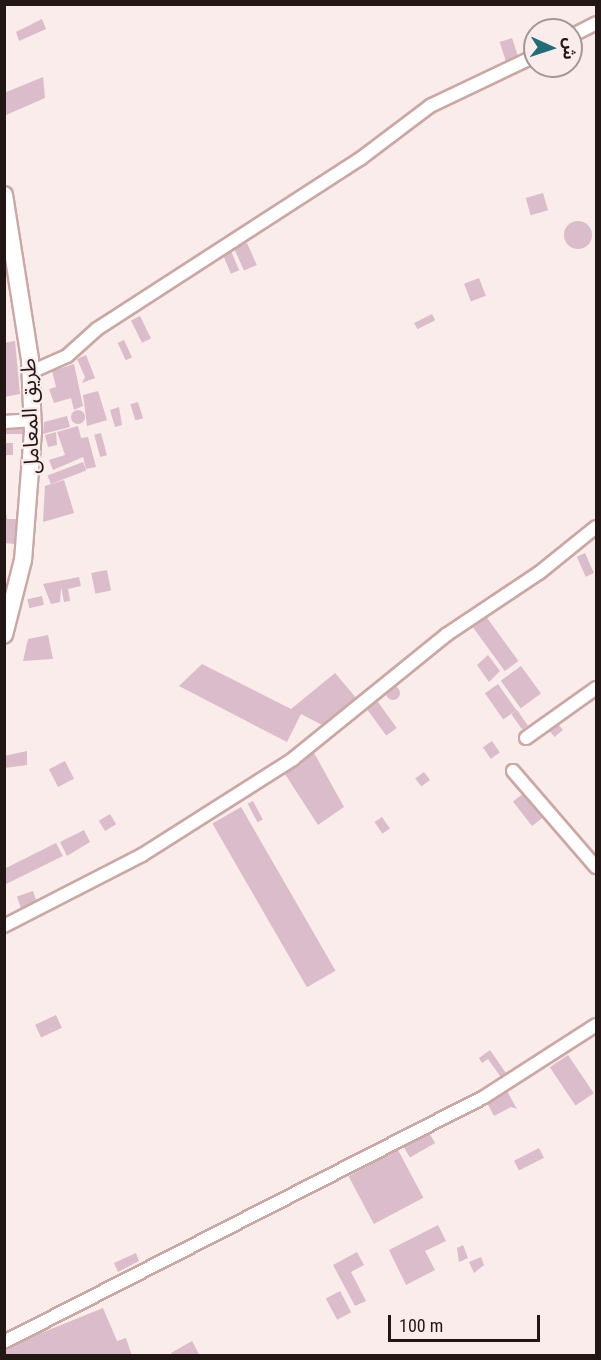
<!DOCTYPE html>
<html>
<head>
<meta charset="utf-8">
<style>
  body { margin:0 }
  #map { position:relative; width:601px; height:1360px; overflow:hidden; background:#faecea; font-family:"Roboto Condensed","Noto Sans Arabic",sans-serif }
  div>[style] { position:absolute }
  .building>* { inset:0; background:#dbbcca; transform-origin:0 0 }
  .round { border-radius:50% }
  .roads { filter:drop-shadow(2px 0 #caa8a6) drop-shadow(-2px 0 #caa8a6) drop-shadow(0 2px #caa8a6) drop-shadow(0 -2px #caa8a6) }
  .minor>* { height:12px; margin:-6px; padding:0 6px; transform-origin:6px; border-radius:6px; background:#fff }
  .secondary>* { height:16px; margin:-8px; padding:0 8px; transform-origin:8px; border-radius:8px; background:#fff }
  span { translate:-50% -50%; white-space:nowrap; text-align:center; line-height:1.15; -webkit-text-stroke:4.5px #faecea; paint-order:stroke }
  .street-label { font-size:21px; color:#231716 }
  .frame { position:absolute; inset:0; border:6px solid #231716; pointer-events:none }
  .north { position:absolute; left:523px; top:18px; width:60px; height:60px; box-sizing:border-box; background:#faecea; border:2px solid #a49795; border-radius:50%; rotate:93deg; font-size:16px; font-weight:700; line-height:24px; text-align:center; color:#231716 }
  .north::after { content:''; display:block; margin:auto; width:21px; height:27px; background:#236b77; clip-path:polygon(50% 0,100% 100%,50% 72%,0 100%) }
  .scale { position:absolute; left:388px; top:1315px; width:152px; height:27px; box-sizing:border-box; border:3px solid #231716; border-top:0; padding-left:8px; font-size:18px; line-height:21px; white-space:nowrap; color:#231716; -webkit-text-stroke:4px #faecea; paint-order:stroke }
</style>
</head>
<body>
<div id="map">
  <div class="building">
    <div style="clip-path:polygon(42px 19px,46px 29px,19px 41px,16px 32px)"></div>
    <div style="left:512px;top:38px;width:23px;height:13px;rotate:72deg"></div>
    <div style="clip-path:polygon(43px 77px,45px 98px,6px 115px,4px 93px)"></div>
    <div style="left:543px;top:193px;width:18px;height:18px;rotate:74deg"></div>
    <div class="round" style="left:564px;top:221px;width:28px;height:28px"></div>
    <div style="left:247px;top:243px;width:24px;height:14px;rotate:66deg"></div>
    <div style="left:231px;top:251px;width:21px;height:9px;rotate:67deg"></div>
    <div style="left:479px;top:278px;width:19px;height:16px;rotate:69deg"></div>
    <div style="left:432px;top:314px;width:7px;height:20px;rotate:63deg"></div>
    <div style="left:140px;top:316px;width:25px;height:10px;rotate:64deg"></div>
    <div style="left:124px;top:340px;width:19px;height:7px;rotate:65deg"></div>
    <div style="clip-path:polygon(15px 341px,20px 394px,4px 397px,4px 343px)"></div>
    <div style="clip-path:polygon(86px 355px,95px 378px,82px 383px,85px 377px,77px 359px)"></div>
    <div style="clip-path:polygon(74px 364px,83px 406px,74px 410px,71px 398px,54px 403px,49px 389px,56px 387px,52px 371px)"></div>
    <div style="clip-path:polygon(98px 391px,107px 420px,87px 426px,83px 395px)"></div>
    <div style="left:138px;top:402px;width:17px;height:8px;rotate:73deg"></div>
    <div style="clip-path:polygon(119px 407px,122px 425px,115px 427px,110px 410px)"></div>
    <div class="round" style="left:71px;top:410px;width:14px;height:14px"></div>
    <div style="clip-path:polygon(67px 416px,70px 427px,43px 434px,44px 422px)"></div>
    <div style="clip-path:polygon(78px 426px,81px 438px,88px 437px,96px 467px,86px 469px,83px 457px,53px 470px,49px 460px,65px 455px,57px 432px)"></div>
    <div style="left:23px;top:427px;width:7px;height:19px;rotate:90deg"></div>
    <div style="clip-path:polygon(56px 432px,57px 445px,48px 447px,45px 435px)"></div>
    <div style="left:101px;top:433px;width:23px;height:7px;rotate:75deg"></div>
    <div style="left:4px;top:443px;width:9px;height:12px"></div>
    <div style="left:83px;top:462px;width:9px;height:38px;rotate:69deg"></div>
    <div style="clip-path:polygon(64px 480px,74px 513px,43px 522px,45px 486px)"></div>
    <div style="clip-path:polygon(4px 500px,7px 519px,17px 519px,15px 544px,4px 543px)"></div>
    <div style="left:585px;top:553px;width:22px;height:9px;rotate:66deg"></div>
    <div style="left:107px;top:570px;width:21px;height:16px;rotate:79deg"></div>
    <div style="clip-path:polygon(79px 577px,81px 586px,68px 589px,70px 601px,64px 602px,61px 587px,60px 602px,51px 604px,43px 584px)"></div>
    <div style="left:42px;top:596px;width:9px;height:15px;rotate:77deg"></div>
    <div style="left:485px;top:615px;width:57px;height:17px;rotate:54deg"></div>
    <div style="clip-path:polygon(48px 635px,53px 659px,23px 661px,28px 639px)"></div>
    <div style="clip-path:polygon(488px 655px,500px 671px,489px 682px,477px 665px)"></div>
    <div style="clip-path:polygon(202px 664px,291px 709px,335px 673px,357px 699px,324px 726px,301px 714px,287px 742px,179px 686px)"></div>
    <div style="left:521px;top:666px;width:34px;height:25px;rotate:54deg"></div>
    <div style="left:498px;top:684px;width:32px;height:16px;rotate:55deg"></div>
    <div class="round" style="left:386px;top:686px;width:14px;height:14px"></div>
    <div style="left:375px;top:698px;width:37px;height:13px;rotate:54deg"></div>
    <div style="left:517px;top:710px;width:19px;height:7px;rotate:55deg"></div>
    <div style="left:557px;top:723px;width:9px;height:11px;rotate:49deg"></div>
    <div style="left:492px;top:741px;width:14px;height:11px;rotate:56deg"></div>
    <div style="clip-path:polygon(27px 751px,27px 765px,4px 768px,4px 756px)"></div>
    <div style="clip-path:polygon(313px 751px,344px 807px,318px 825px,283px 771px)"></div>
    <div style="left:65px;top:761px;width:20px;height:18px;rotate:63deg"></div>
    <div style="left:424px;top:772px;width:10px;height:11px;rotate:53deg"></div>
    <div style="left:524px;top:793px;width:31px;height:14px;rotate:52deg"></div>
    <div style="left:253px;top:801px;width:21px;height:6px;rotate:62deg"></div>
    <div style="left:241px;top:807px;width:189px;height:33px;rotate:60deg"></div>
    <div style="left:110px;top:814px;width:12px;height:13px;rotate:59deg"></div>
    <div style="left:382px;top:817px;width:14px;height:9px;rotate:56deg"></div>
    <div style="clip-path:polygon(84px 830px,90px 842px,67px 856px,60px 842px)"></div>
    <div style="clip-path:polygon(56px 843px,63px 856px,4px 885px,4px 869px)"></div>
    <div style="left:33px;top:891px;width:18px;height:17px;rotate:71deg"></div>
    <div style="left:56px;top:1015px;width:14px;height:23px;rotate:65deg"></div>
    <div style="clip-path:polygon(490px 1050px,508px 1076px,503px 1080px,488px 1059px,482px 1063px,479px 1058px)"></div>
    <div style="left:568px;top:1055px;width:46px;height:22px;rotate:56deg"></div>
    <div style="clip-path:polygon(506px 1089px,517px 1109px,511px 1107px,494px 1116px,486px 1101px)"></div>
    <div style="left:428px;top:1131px;width:14px;height:29px;rotate:60deg"></div>
    <div style="left:539px;top:1148px;width:11px;height:28px;rotate:63deg"></div>
    <div style="left:398px;top:1150px;width:54px;height:56px;rotate:62deg"></div>
    <div style="clip-path:polygon(438px 1225px,446px 1241px,425px 1251px,435px 1270px,406px 1285px,389px 1250px)"></div>
    <div style="clip-path:polygon(463px 1245px,468px 1258px,459px 1262px,457px 1248px)"></div>
    <div style="clip-path:polygon(357px 1252px,364px 1265px,351px 1272px,366px 1301px,355px 1306px,333px 1265px)"></div>
    <div style="clip-path:polygon(136px 1253px,139px 1261px,118px 1272px,114px 1263px)"></div>
    <div style="clip-path:polygon(481px 1257px,484px 1265px,474px 1273px,469px 1262px)"></div>
    <div style="left:340px;top:1291px;width:24px;height:16px;rotate:62deg"></div>
    <div style="clip-path:polygon(103px 1308px,117px 1341px,126px 1338px,132px 1356px,4px 1356px,4px 1348px)"></div>
    <div style="clip-path:polygon(192px 1341px,200px 1356px,172px 1356px,171px 1353px)"></div>
  </div>
  <div class="roads">
    <div class="minor">
      <div style="left:571px;top:36px;width:28px;rotate:-27deg"></div>
      <div style="left:31px;top:372px;width:39px;rotate:-24deg"></div>
      <div style="left:67px;top:356px;width:40px;rotate:-42deg"></div>
      <div style="left:97px;top:329px;width:313px;rotate:-32.9deg"></div>
      <div style="left:360px;top:159px;width:88px;rotate:-37.1deg"></div>
      <div style="left:430px;top:106px;width:116px;rotate:-25.5deg"></div>
      <div style="left:4px;top:422px;width:29px;rotate:-4deg"></div>
      <div style="left:526px;top:738px;width:86px;rotate:-35.5deg"></div>
      <div style="left:513px;top:771px;width:127px;rotate:49.2deg"></div>
      <div style="left:4px;top:926px;width:155px;rotate:-27.2deg"></div>
      <div style="left:142px;top:855px;width:179px;rotate:-32.4deg"></div>
      <div style="left:293px;top:759px;width:197px;rotate:-39deg"></div>
      <div style="left:446px;top:635px;width:112px;rotate:-33.7deg"></div>
      <div style="left:539px;top:573px;width:73px;rotate:-38.9deg"></div>
      <div style="left:4px;top:1342px;width:539px;rotate:-27.04deg"></div>
      <div style="left:484px;top:1097px;width:133px;rotate:-32.7deg"></div>
    </div>
    <div class="secondary">
      <div style="left:4px;top:195px;width:167px;rotate:81deg"></div>
      <div style="left:30px;top:360px;width:71px;rotate:87.6deg"></div>
      <div style="left:33px;top:431px;width:129px;rotate:94.4deg"></div>
      <div style="left:23px;top:560px;width:77px;rotate:104.2deg"></div>
    </div>
  </div>
  <div class="street-label">
    <span style="left:30px;top:416px;rotate:-92deg">طريق المعامل</span>
  </div>
  <div class="frame"></div>
  <div class="north">ش</div>
  <div class="scale">100 m</div>
</div>
</body>
</html>
